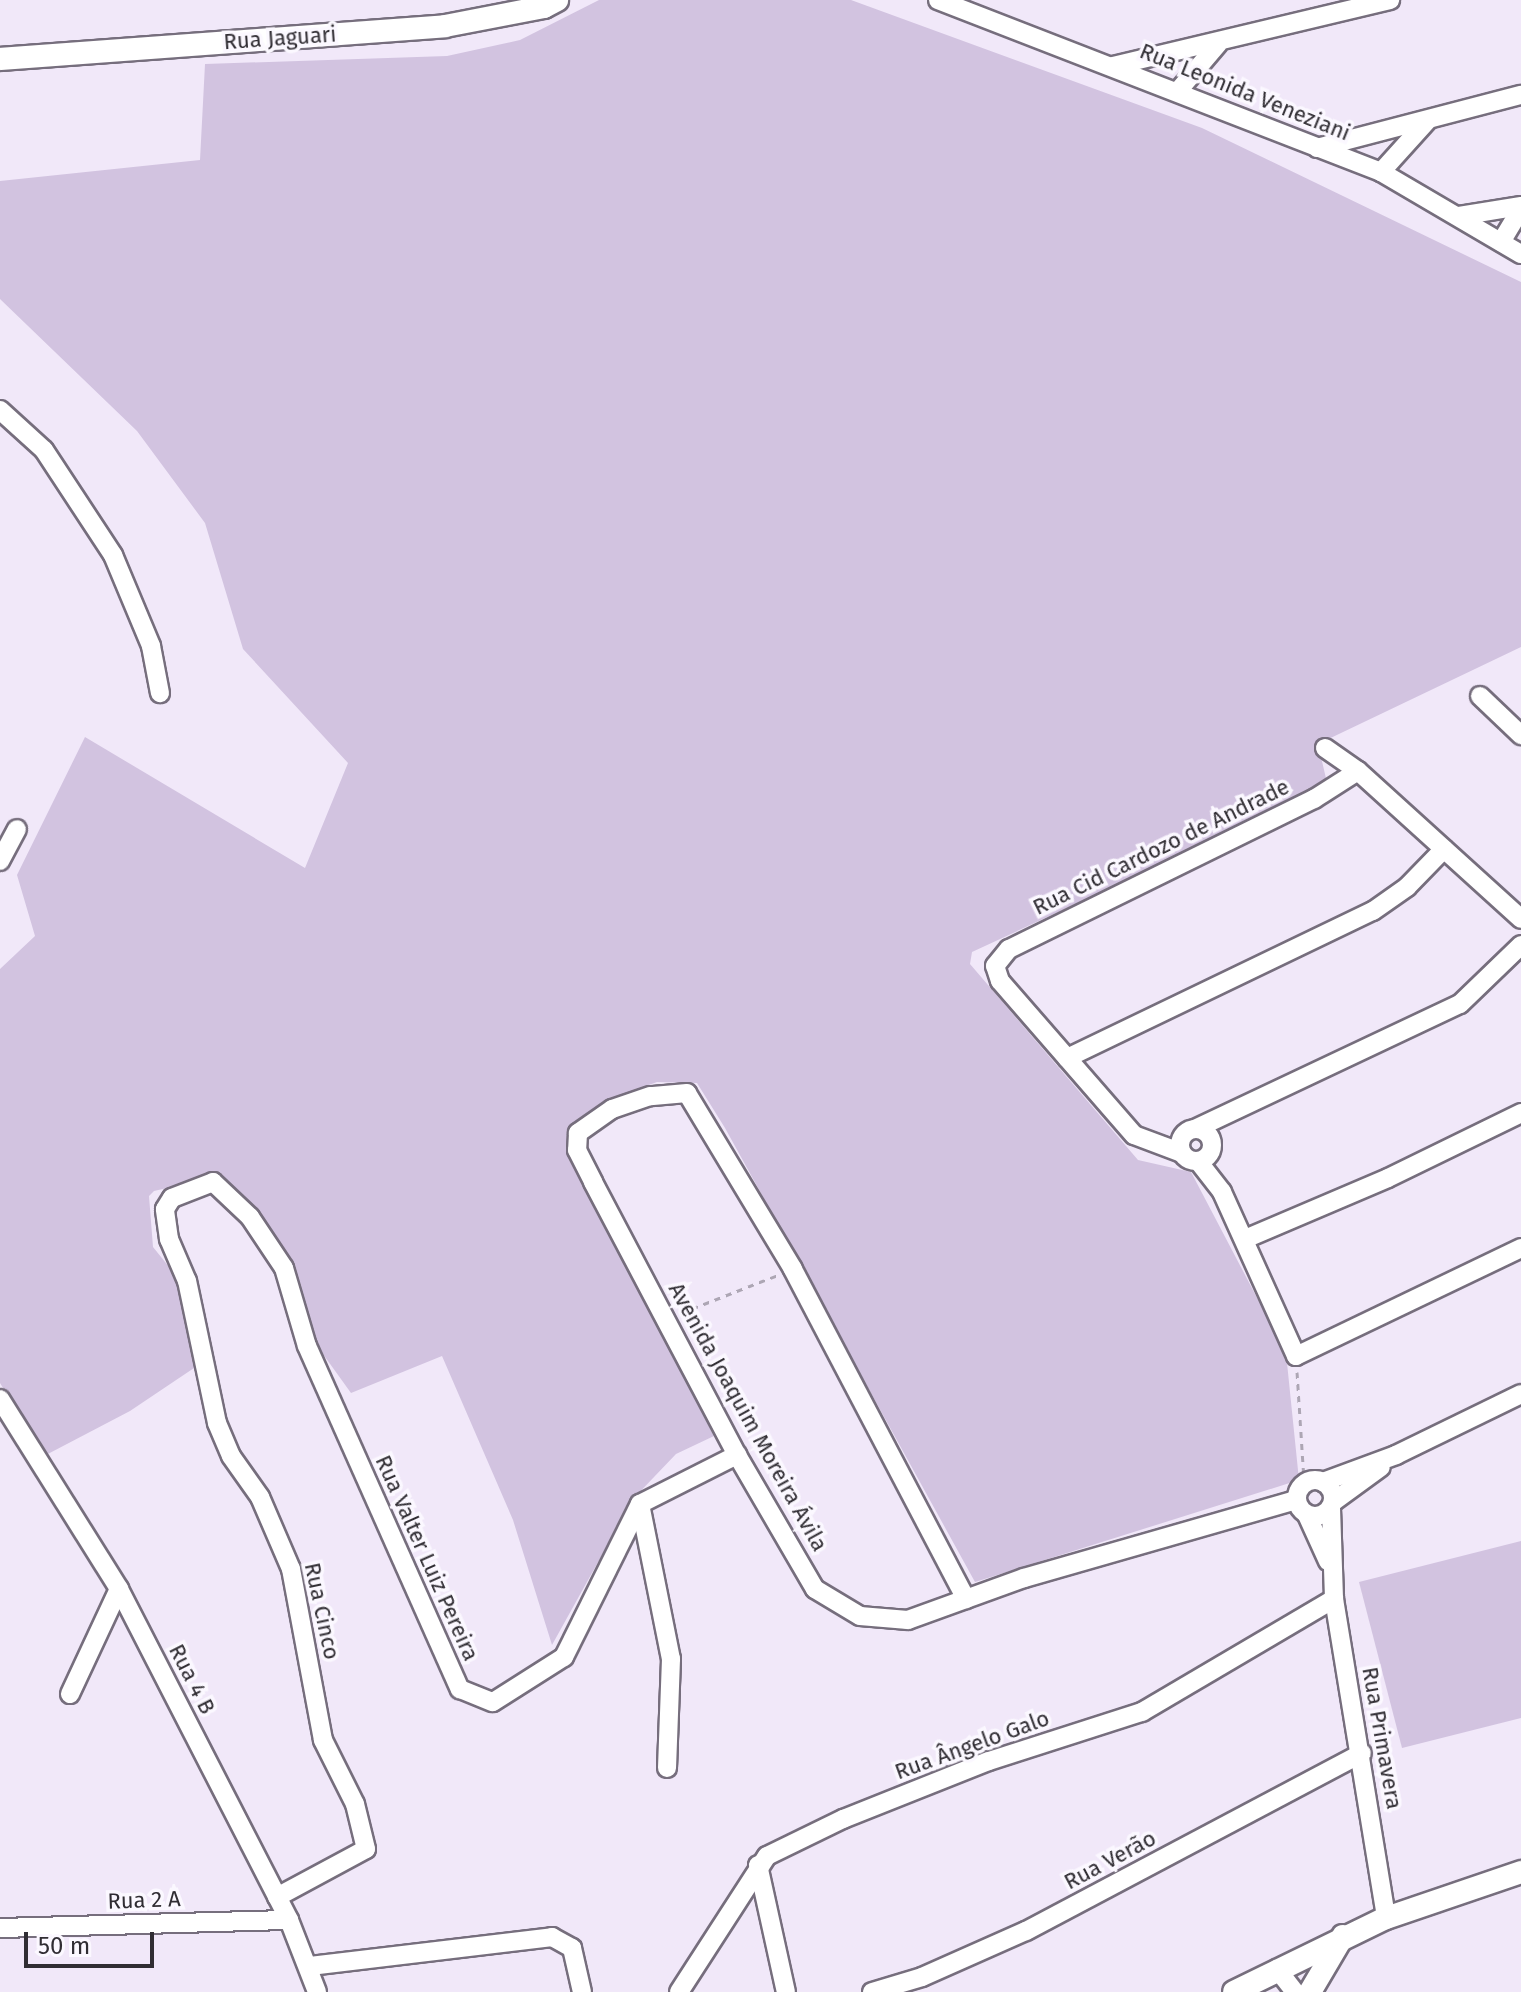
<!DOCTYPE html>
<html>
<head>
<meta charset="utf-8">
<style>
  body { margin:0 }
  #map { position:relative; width:1521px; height:1992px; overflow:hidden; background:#f1e8f9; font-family:"Fira Sans",sans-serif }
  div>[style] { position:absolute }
  .green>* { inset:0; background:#d2c3e0 }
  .path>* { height:3px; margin-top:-1.5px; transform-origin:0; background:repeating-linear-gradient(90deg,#ada6b4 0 6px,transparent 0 12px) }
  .roads { filter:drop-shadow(2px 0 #766e7d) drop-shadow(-2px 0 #766e7d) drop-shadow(0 2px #766e7d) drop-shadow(0 -2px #766e7d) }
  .minor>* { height:18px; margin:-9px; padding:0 9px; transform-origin:9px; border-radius:9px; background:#fff }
  .minor>.ring { margin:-9px; padding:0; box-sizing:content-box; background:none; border:18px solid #fff; border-radius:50% }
  .tertiary>* { height:22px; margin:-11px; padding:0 11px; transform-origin:11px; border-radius:11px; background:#fff }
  span { translate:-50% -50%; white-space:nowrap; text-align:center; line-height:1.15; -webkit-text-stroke:7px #fbf8ff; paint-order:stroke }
  .street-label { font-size:22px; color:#302d33 }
  .scale { position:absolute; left:24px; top:1932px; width:130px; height:36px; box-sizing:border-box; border:4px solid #302d33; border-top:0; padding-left:10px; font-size:24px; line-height:28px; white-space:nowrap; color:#302d33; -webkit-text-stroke:6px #fbf8ff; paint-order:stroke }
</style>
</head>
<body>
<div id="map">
  <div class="green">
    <div style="clip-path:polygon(599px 0,851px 0,1202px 128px,1521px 282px,1521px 647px,1318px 744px,1328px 787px,972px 952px,970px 964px,1138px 1160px,1191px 1172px,1286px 1353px,1299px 1480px,975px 1582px,725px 1128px,697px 1083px,657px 1082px,611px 1099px,570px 1129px,569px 1154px,714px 1436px,676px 1454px,633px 1499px,552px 1645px,513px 1520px,442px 1356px,351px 1393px,315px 1343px,291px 1262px,255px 1211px,219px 1176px,154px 1191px,149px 1196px,153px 1247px,182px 1283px,197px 1366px,130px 1411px,44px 1456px,0 1383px,0 969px,35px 936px,17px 875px,85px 737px,305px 868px,348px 763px,243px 649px,205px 523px,137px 431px,0 299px,0 181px,200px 160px,205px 64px,447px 56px,520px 40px)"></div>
    <div style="clip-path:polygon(1521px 1541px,1521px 1718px,1402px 1748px,1359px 1582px)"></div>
  </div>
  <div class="path">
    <div style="left:681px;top:1313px;width:104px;rotate:-21.4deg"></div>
    <div style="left:1297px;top:1372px;width:108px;rotate:86.3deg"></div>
  </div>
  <div class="roads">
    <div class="minor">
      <div style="left:938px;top:0;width:475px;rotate:21.2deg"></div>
      <div style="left:1381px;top:172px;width:162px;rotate:30.4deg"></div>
      <div style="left:1113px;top:66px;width:285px;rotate:-13.4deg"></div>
      <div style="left:1178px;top:91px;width:62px;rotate:-49.6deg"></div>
      <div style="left:1317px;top:148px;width:211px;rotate:-14.6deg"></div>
      <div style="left:1381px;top:172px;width:70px;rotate:-47.9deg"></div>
      <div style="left:1459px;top:216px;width:63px;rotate:-9.2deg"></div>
      <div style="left:1501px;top:242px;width:39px;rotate:-59deg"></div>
      <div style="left:0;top:410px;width:59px;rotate:42.3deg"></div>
      <div style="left:44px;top:450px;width:126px;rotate:56.7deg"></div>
      <div style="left:113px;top:555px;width:99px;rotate:67.3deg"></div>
      <div style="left:151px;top:646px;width:48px;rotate:79.2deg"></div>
      <div style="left:1480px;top:696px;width:57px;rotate:43.6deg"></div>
      <div style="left:1325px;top:748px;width:40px;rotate:34.9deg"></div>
      <div style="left:1358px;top:771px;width:220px;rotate:42.2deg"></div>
      <div style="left:0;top:861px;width:36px;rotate:-62deg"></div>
      <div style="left:1067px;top:1058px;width:339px;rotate:-25.7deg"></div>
      <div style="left:1373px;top:911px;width:42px;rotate:-35.2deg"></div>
      <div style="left:1407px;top:887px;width:53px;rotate:-45.8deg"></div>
      <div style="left:1195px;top:1129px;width:293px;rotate:-25.3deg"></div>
      <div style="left:1460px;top:1004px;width:85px;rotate:-44deg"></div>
      <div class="ring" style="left:1180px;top:1129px;width:14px;height:14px"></div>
      <div style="left:1182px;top:1153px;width:51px;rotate:-159.4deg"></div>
      <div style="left:1134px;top:1135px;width:204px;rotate:-131deg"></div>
      <div style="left:1000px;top:981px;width:16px;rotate:-108deg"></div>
      <div style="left:995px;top:966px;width:22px;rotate:-51deg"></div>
      <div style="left:1009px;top:949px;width:340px;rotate:-26.2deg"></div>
      <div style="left:1314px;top:799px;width:52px;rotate:-32.5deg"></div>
      <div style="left:1198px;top:1161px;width:39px;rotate:52deg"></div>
      <div style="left:1222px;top:1192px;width:180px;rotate:65.7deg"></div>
      <div style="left:1296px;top:1356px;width:250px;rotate:-25.6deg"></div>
      <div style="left:1245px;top:1239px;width:155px;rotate:-23.1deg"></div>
      <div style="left:1388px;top:1178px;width:148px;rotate:-26deg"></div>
      <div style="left:0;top:1399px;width:224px;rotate:57.9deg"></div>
      <div style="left:119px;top:1589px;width:372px;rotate:62.8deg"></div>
      <div style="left:289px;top:1920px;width:77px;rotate:68.7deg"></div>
      <div class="ring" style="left:1297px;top:1480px;width:18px;height:18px"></div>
      <div style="left:1323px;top:1482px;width:78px;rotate:-20.3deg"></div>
      <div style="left:1396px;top:1455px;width:139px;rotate:-26deg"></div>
      <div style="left:1333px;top:1502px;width:59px;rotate:-36.1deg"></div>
      <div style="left:640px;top:1504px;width:158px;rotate:78.7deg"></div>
      <div style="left:671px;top:1659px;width:109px;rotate:92.1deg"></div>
      <div style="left:1331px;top:1508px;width:91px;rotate:88.1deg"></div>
      <div style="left:1334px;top:1599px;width:323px;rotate:80.7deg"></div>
      <div style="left:1307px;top:1515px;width:51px;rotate:65.5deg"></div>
      <div style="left:966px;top:1599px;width:373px;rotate:-117.7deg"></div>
      <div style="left:793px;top:1269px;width:205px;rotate:-121.1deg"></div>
      <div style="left:687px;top:1093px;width:37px;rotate:175deg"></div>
      <div style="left:650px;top:1096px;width:40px;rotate:161.1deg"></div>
      <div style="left:612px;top:1109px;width:42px;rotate:144.8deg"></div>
      <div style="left:578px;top:1133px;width:17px;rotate:93deg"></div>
      <div style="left:577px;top:1150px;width:36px;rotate:63deg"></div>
      <div style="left:593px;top:1182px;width:309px;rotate:62.2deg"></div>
      <div style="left:737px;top:1455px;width:155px;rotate:59.8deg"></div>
      <div style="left:815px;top:1589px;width:52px;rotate:31deg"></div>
      <div style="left:860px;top:1616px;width:48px;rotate:4.8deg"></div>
      <div style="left:908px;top:1620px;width:123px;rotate:-19.9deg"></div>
      <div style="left:1024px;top:1578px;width:283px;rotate:-16deg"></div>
      <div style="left:70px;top:1694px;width:116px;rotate:-65deg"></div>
      <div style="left:758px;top:1865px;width:130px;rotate:77.6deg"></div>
      <div style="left:277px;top:1897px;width:101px;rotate:-28.3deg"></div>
      <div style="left:366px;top:1849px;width:46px;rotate:-103.7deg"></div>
      <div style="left:355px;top:1804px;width:72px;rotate:-116.6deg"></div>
      <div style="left:323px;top:1740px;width:174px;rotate:-100.6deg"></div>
      <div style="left:291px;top:1569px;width:78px;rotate:-113.3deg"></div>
      <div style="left:260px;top:1497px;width:50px;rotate:-125.3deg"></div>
      <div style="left:231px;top:1456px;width:36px;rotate:-113deg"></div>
      <div style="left:217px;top:1423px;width:145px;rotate:-101.9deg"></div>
      <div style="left:187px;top:1281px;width:46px;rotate:-113.2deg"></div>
      <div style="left:169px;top:1239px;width:30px;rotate:-98deg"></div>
      <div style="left:165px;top:1209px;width:13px;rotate:-58deg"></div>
      <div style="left:172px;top:1198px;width:44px;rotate:-21.3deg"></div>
      <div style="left:213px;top:1182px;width:51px;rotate:43.4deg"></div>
      <div style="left:250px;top:1217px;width:61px;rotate:56.3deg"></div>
      <div style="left:284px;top:1268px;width:81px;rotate:73.6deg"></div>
      <div style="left:307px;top:1346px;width:376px;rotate:66deg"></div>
      <div style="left:460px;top:1689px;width:35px;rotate:22deg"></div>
      <div style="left:493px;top:1702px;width:84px;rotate:-32.4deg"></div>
      <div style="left:564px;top:1657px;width:171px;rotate:-63.6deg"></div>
      <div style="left:640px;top:1504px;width:109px;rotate:-26.8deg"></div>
      <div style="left:0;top:1928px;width:289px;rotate:-1.6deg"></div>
      <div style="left:310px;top:1966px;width:244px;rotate:-6.8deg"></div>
      <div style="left:552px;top:1937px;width:23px;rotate:29deg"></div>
      <div style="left:572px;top:1948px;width:45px;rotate:77.2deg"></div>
      <div style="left:1277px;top:1969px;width:29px;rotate:52deg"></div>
      <div style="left:679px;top:1992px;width:162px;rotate:-57.1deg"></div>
      <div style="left:767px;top:1856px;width:85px;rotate:-26deg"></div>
      <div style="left:843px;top:1819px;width:157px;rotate:-21.7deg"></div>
      <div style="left:989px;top:1761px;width:161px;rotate:-17.8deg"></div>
      <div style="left:1142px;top:1712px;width:223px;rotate:-30.5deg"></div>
      <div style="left:872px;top:1992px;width:52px;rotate:-16.7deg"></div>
      <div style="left:922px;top:1977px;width:114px;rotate:-23.9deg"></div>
      <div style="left:1026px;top:1931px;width:380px;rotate:-27.9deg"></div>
    </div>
    <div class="tertiary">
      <div style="left:0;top:59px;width:446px;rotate:-4.2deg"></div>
      <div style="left:445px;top:26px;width:101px;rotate:-10.9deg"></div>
      <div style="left:544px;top:7px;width:15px;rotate:-28deg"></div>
      <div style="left:1234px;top:1992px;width:169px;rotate:-26deg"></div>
      <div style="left:1386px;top:1918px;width:143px;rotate:-18.8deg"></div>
      <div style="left:1310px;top:1992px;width:65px;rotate:-59.5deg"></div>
    </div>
  </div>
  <div class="street-label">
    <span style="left:280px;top:38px;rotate:-4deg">Rua Jaguari</span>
    <span style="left:1245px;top:92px;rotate:22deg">Rua Leonida Veneziani</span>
    <span style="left:1161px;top:847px;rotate:-26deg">Rua Cid Cardozo de Andrade</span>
    <span style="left:748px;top:1417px;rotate:61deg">Avenida Joaquim Moreira Ávila</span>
    <span style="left:427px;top:1558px;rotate:66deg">Rua Valter Luiz Pereira</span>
    <span style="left:322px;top:1611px;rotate:78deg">Rua Cinco</span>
    <span style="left:192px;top:1679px;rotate:63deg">Rua 4 B</span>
    <span style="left:1382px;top:1738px;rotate:80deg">Rua Primavera</span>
    <span style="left:972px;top:1745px;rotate:-20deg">Rua Ângelo Galo</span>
    <span style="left:1110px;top:1860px;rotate:-28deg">Rua Verão</span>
    <span style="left:144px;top:1900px;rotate:-2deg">Rua 2 A</span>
  </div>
  <div class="scale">50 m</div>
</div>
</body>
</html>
